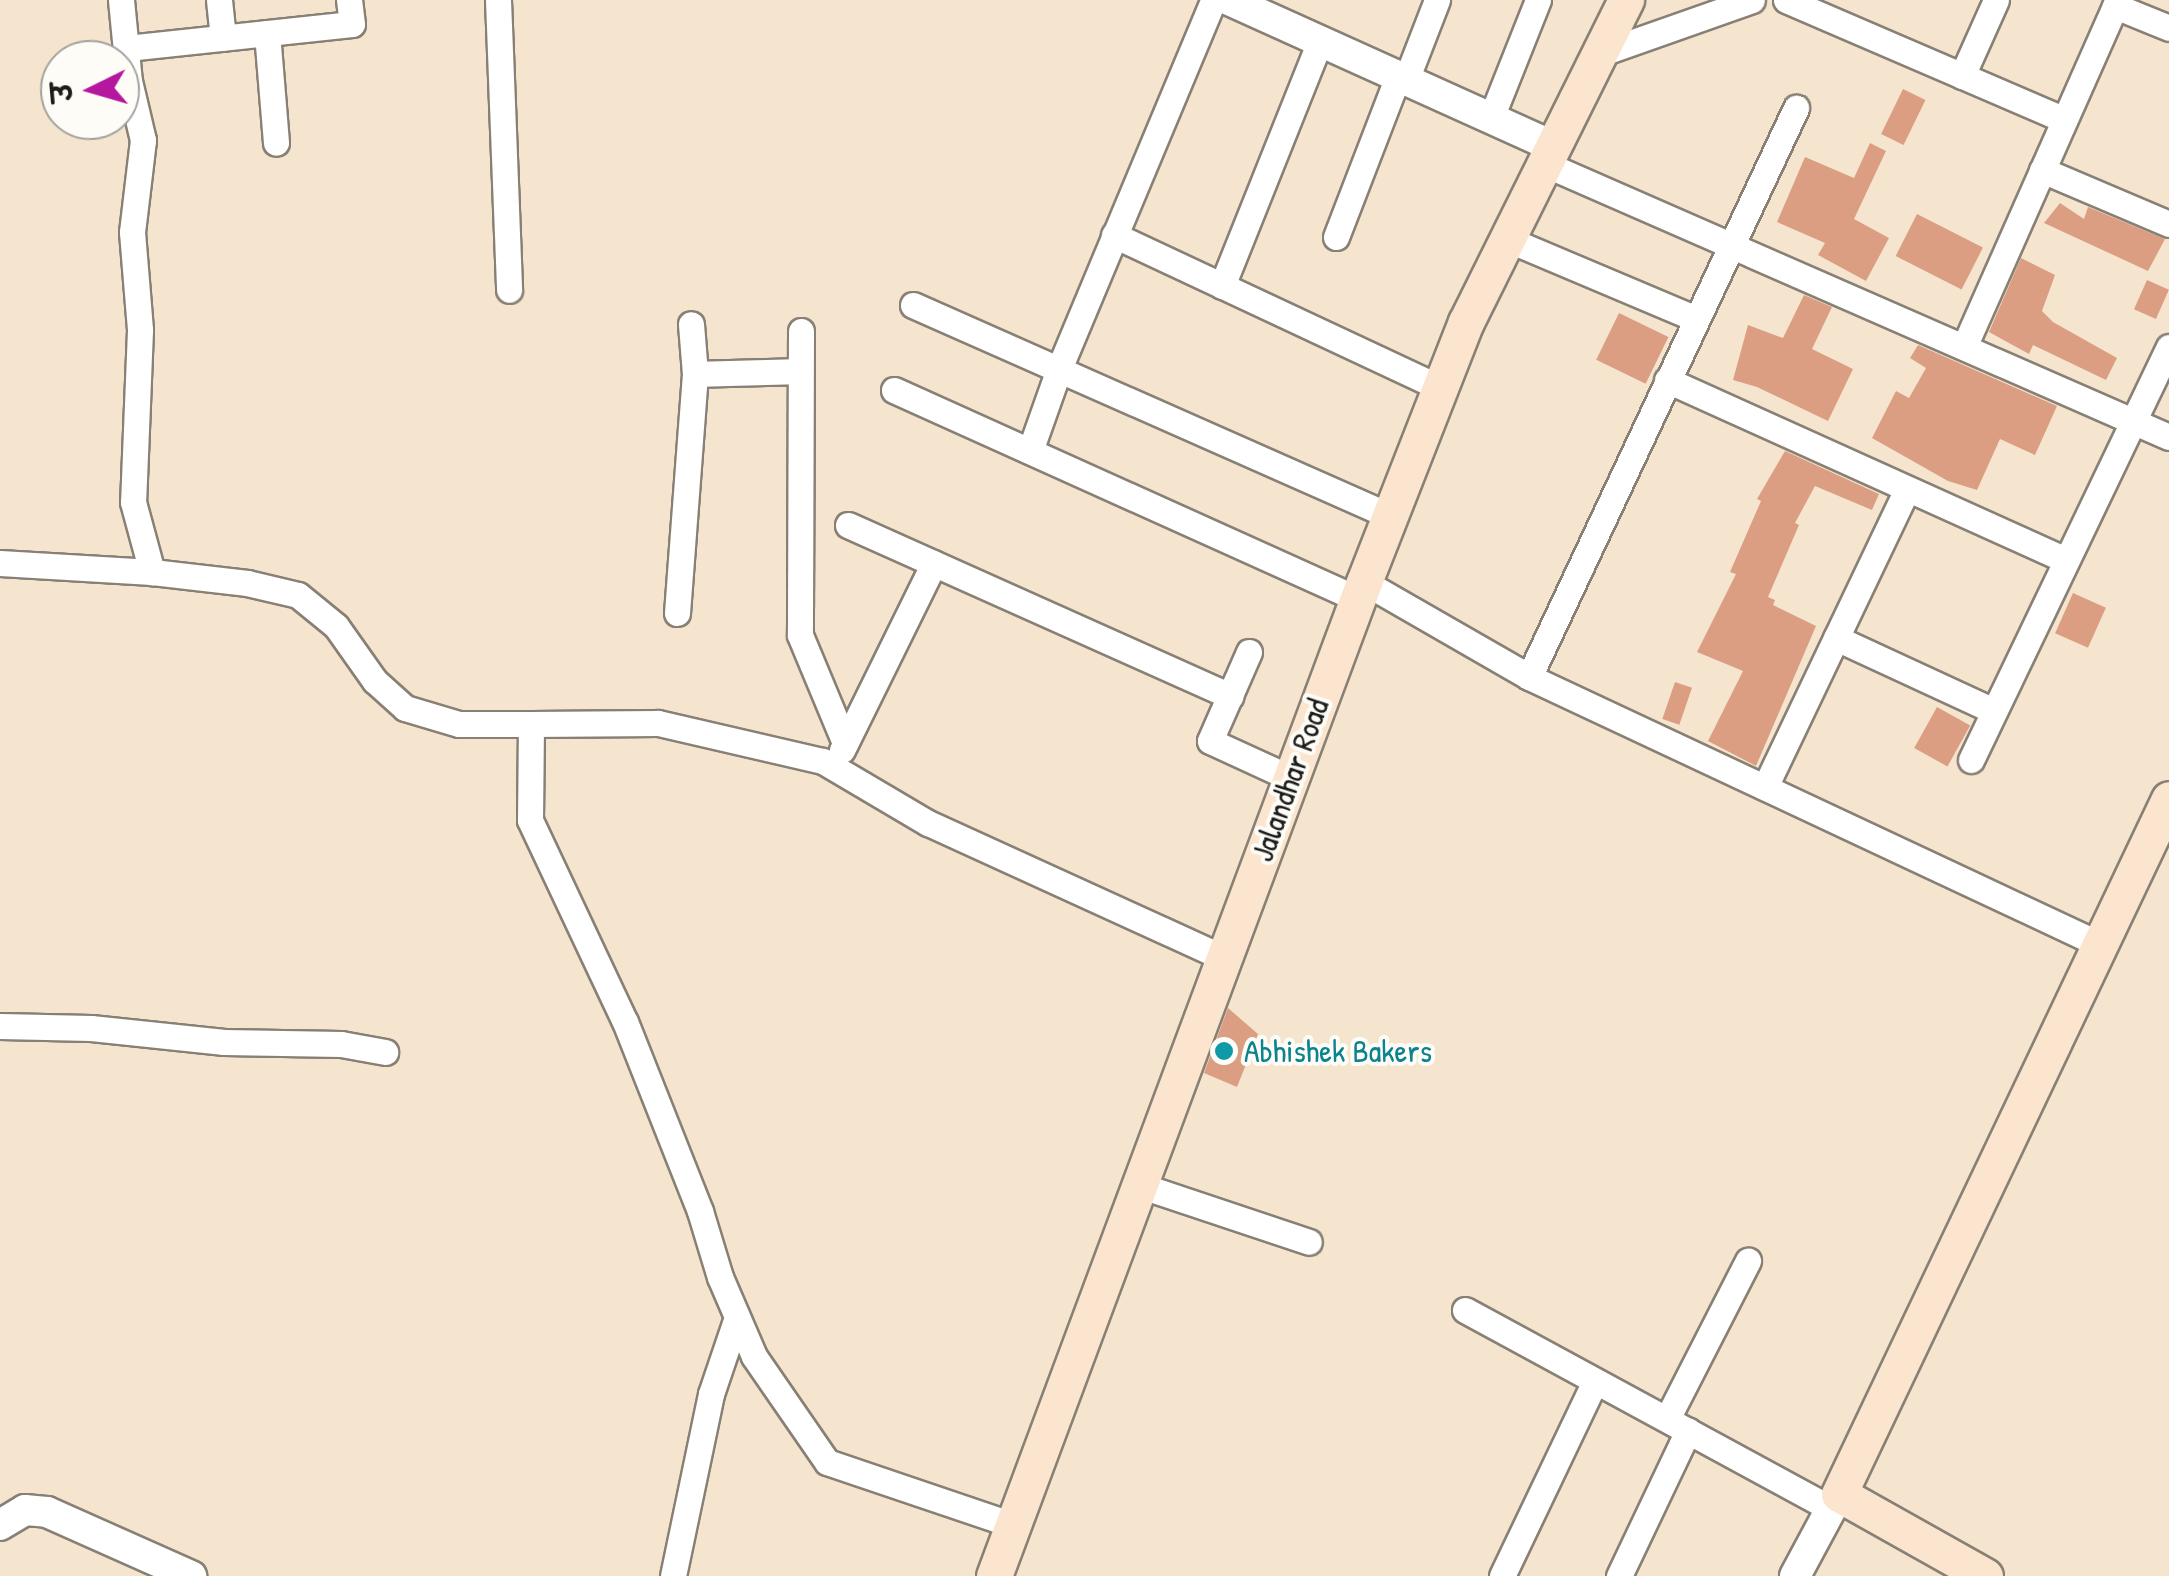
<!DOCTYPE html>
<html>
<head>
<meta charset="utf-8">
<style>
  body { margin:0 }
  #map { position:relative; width:2169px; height:1576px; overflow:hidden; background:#f5e5ce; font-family:"Patrick Hand","Playpen Sans Deva",sans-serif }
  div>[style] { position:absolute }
  .building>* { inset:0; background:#dc9e83; transform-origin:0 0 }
  .roads { filter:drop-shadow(2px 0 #888075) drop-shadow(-2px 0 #888075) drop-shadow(0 2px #888075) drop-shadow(0 -2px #888075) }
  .minor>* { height:25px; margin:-12.5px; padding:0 12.5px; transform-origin:12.5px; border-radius:12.5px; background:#fff }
  .tertiary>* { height:30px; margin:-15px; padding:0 15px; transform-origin:15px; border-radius:15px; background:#fff }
  .secondary>* { height:35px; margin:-17.5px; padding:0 17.5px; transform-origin:17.5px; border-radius:17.5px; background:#fbe5cf }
  .dots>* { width:28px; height:28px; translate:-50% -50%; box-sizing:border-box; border:5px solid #fdfcf7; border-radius:50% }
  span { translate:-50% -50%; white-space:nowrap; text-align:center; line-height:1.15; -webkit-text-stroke:8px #fdfcf7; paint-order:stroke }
  .street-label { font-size:32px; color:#1c1c1c }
  .culture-label { font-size:32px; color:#0d838f }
  .left { translate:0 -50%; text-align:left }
  .north { position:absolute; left:40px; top:40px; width:100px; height:100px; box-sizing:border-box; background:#fdfcf7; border:2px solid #a3a29f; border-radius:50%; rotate:265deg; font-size:28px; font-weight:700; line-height:40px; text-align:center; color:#1c1c1c }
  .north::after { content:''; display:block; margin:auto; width:35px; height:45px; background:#b5179e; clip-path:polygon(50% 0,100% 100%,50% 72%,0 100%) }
</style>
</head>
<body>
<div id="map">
  <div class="building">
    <div style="left:1903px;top:89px;width:25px;height:50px;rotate:26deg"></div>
    <div style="clip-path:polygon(1870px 143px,1886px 151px,1854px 219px,1889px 238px,1866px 281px,1818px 255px,1825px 243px,1777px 222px,1805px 157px,1854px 178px)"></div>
    <div style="clip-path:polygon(2060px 203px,2084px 219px,2088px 207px,2165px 239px,2148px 271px,2044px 223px)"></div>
    <div style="left:1917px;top:214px;width:74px;height:47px;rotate:27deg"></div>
    <div style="clip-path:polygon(2021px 258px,2055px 275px,2042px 311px,2053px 322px,2117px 358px,2106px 380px,2033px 345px,2029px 354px,1989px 332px)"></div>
    <div style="left:2147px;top:280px;width:24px;height:32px;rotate:24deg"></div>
    <div style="clip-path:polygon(1804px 295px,1832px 307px,1812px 349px,1853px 369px,1828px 421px,1757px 387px,1733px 380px,1748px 325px,1783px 338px)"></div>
    <div style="left:1619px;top:313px;width:55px;height:52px;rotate:26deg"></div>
    <div style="clip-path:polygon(1918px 345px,2057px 406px,2035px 455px,2000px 439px,1977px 490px,1948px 481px,1872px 438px,1896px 391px,1909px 398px,1926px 368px,1910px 358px)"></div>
    <div style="clip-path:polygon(1785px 451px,1879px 494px,1872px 510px,1815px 486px,1795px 523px,1799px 525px,1768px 597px,1775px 600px,1773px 605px,1816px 626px,1756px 766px,1708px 741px,1743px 671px,1697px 652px,1736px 574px,1730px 572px,1761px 501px,1757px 499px)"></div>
    <div style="left:2073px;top:593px;width:36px;height:44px;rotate:24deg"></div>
    <div style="left:1675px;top:682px;width:18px;height:39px;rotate:19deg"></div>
    <div style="left:1937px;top:707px;width:38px;height:47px;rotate:29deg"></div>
    <div style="clip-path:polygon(1228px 1008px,1258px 1034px,1237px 1087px,1204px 1073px)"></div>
  </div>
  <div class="roads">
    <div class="minor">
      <div style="left:121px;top:0;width:81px;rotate:84.4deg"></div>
      <div style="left:129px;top:81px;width:61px;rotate:76.7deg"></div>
      <div style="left:143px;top:140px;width:93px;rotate:96.8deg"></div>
      <div style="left:132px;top:232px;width:98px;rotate:85.3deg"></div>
      <div style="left:140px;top:330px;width:172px;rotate:92.3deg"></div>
      <div style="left:133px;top:502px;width:73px;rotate:74.8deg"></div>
      <div style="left:219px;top:0;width:38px;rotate:84deg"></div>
      <div style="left:498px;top:0;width:290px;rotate:87.8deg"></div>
      <div style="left:1786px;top:0;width:303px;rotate:23.3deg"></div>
      <div style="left:2115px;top:6px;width:58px;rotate:22.2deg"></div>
      <div style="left:267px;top:33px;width:110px;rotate:85.3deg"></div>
      <div style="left:127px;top:48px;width:226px;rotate:-6.1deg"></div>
      <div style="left:352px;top:24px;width:24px;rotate:-97deg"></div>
      <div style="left:1599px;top:54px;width:162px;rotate:-19.4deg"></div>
      <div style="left:1962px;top:76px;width:83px;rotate:-65.9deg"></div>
      <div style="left:1406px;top:80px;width:86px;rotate:-68.8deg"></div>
      <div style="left:1491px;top:118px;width:127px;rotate:-68.3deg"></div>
      <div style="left:1545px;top:164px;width:681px;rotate:23.63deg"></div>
      <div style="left:2042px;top:170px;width:138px;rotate:23deg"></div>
      <div style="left:1114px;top:235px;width:360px;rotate:25.1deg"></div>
      <div style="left:1336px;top:237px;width:173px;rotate:-68.9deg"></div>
      <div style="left:1507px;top:239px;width:205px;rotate:22.9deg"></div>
      <div style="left:1222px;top:286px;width:264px;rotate:-68.2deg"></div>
      <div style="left:913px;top:305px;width:522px;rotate:23.86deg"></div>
      <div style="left:801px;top:331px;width:304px;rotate:90.2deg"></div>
      <div style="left:800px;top:635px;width:117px;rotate:67.4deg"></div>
      <div style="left:1964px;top:347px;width:380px;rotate:-66.1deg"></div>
      <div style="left:695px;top:374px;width:105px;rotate:-1.6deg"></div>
      <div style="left:1667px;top:380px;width:437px;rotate:24.3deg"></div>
      <div style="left:894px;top:390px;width:509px;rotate:24.25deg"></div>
      <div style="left:1030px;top:451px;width:87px;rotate:-70.5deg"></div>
      <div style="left:1059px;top:369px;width:400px;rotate:-67.3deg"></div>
      <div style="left:848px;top:525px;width:419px;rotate:24.1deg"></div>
      <div style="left:0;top:563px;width:152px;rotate:3.4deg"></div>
      <div style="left:152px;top:572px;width:96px;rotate:6.6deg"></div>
      <div style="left:247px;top:583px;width:52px;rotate:13.2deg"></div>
      <div style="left:298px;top:595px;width:49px;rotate:39.2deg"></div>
      <div style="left:336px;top:626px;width:67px;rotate:54.7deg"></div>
      <div style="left:375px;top:681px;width:40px;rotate:42deg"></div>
      <div style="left:405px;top:708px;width:56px;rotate:16.5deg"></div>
      <div style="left:459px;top:724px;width:72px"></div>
      <div style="left:1364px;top:582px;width:190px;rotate:29.9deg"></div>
      <div style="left:1529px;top:677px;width:629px;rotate:25.1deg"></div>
      <div style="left:677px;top:613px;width:240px;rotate:-85.7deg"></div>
      <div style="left:695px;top:374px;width:50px;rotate:-94.6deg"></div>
      <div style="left:1836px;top:638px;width:174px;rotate:24.8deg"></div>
      <div style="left:1249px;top:652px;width:97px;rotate:113.7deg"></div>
      <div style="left:1210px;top:741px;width:89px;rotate:24.6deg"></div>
      <div style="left:1529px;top:677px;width:629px;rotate:-64.86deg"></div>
      <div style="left:842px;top:750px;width:208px;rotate:-63.8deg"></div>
      <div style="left:1971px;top:760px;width:458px;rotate:-64.4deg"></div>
      <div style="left:1765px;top:787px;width:330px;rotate:-64.5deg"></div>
      <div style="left:0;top:1026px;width:91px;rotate:1.3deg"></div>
      <div style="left:91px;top:1028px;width:134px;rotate:6deg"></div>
      <div style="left:224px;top:1042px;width:117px;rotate:1deg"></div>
      <div style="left:341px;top:1044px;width:45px;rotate:10.3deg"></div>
      <div style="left:1139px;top:1185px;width:179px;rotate:18.5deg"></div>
      <div style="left:1465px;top:1310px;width:415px;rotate:28.5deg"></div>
      <div style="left:1667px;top:1419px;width:178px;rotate:-62.9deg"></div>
      <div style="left:1013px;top:1525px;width:196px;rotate:-161.3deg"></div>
      <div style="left:827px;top:1462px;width:129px;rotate:-124.6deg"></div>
      <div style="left:754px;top:1356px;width:86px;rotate:-113.3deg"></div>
      <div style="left:720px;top:1277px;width:69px;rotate:-106.9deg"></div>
      <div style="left:700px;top:1211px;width:203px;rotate:-111.6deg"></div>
      <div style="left:625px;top:1022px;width:223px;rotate:-115.2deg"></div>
      <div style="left:530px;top:820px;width:96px;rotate:-89.4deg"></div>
      <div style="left:531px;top:724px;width:127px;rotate:-0.5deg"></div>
      <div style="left:658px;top:723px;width:169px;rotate:13deg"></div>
      <div style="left:823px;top:761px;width:122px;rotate:30.6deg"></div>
      <div style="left:928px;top:823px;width:325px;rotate:24.5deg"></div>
      <div style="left:673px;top:1576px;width:186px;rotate:-78.2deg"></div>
      <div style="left:711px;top:1394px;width:81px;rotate:-71.3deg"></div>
      <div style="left:1502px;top:1576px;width:216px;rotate:-64.5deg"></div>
      <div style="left:1619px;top:1576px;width:161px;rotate:-64.6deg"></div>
    </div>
    <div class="tertiary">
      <div style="left:1229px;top:0;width:355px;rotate:24.3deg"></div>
      <div style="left:0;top:1525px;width:29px;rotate:-31deg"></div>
      <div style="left:25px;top:1510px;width:22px;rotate:5deg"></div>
      <div style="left:47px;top:1512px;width:158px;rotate:24deg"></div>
      <div style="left:1795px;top:1576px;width:93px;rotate:-61.8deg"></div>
    </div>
    <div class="secondary">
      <div style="left:994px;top:1576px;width:1061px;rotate:-69.58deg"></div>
      <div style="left:1364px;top:582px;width:279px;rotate:-68.6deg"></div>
      <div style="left:1466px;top:322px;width:360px;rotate:-63.6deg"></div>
      <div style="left:1985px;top:1576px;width:167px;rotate:-150.7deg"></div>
      <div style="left:1839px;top:1494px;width:769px;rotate:-64.6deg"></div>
    </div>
  </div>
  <div class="dots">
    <div style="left:1224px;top:1051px;background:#0f9aa8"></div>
  </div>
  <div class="street-label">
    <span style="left:1290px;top:780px;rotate:-70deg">Jalandhar Road</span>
  </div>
  <div class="culture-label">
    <span class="left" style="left:1244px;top:1051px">Abhishek Bakers</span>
  </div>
  <div class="north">उ</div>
</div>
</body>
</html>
